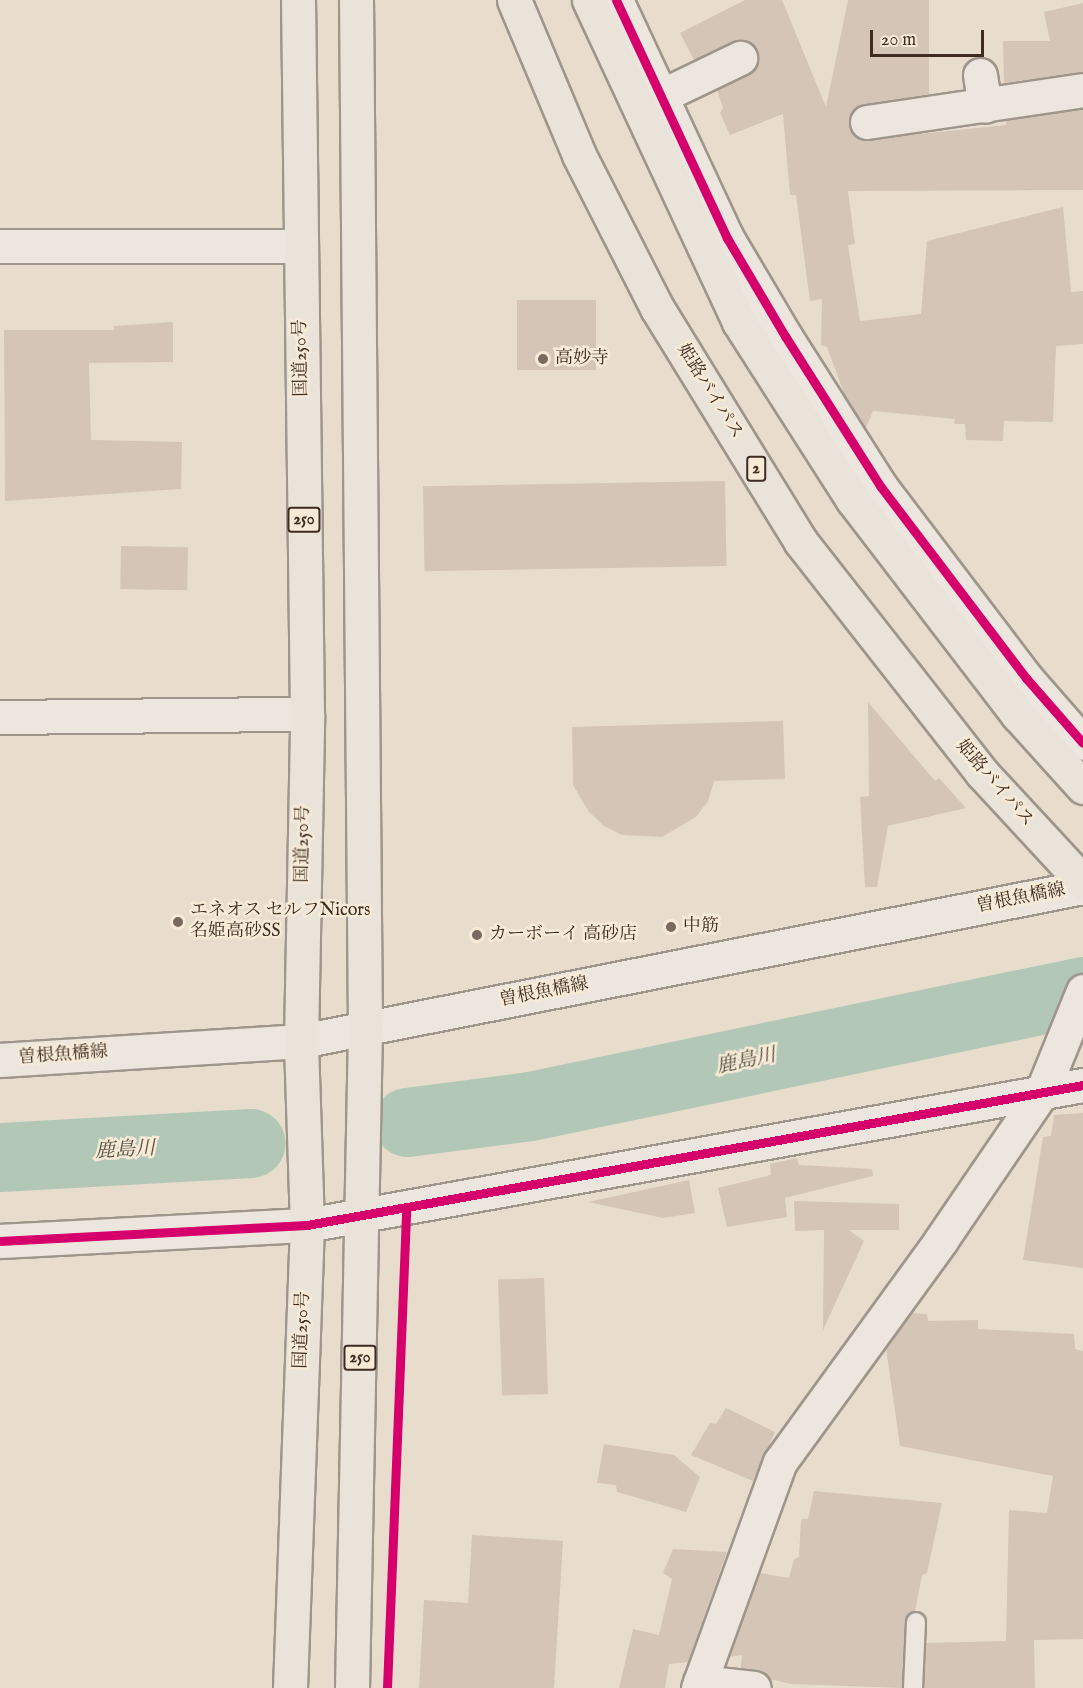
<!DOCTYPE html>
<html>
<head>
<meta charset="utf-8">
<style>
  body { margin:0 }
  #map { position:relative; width:1083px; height:1688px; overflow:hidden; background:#e8ddcd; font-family:"IM FELL English","Noto Serif JP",serif }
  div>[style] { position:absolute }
  .river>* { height:69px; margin:-34.5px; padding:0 34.5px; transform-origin:34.5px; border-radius:34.5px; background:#b3c7b7 }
  .building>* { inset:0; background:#d4c5b7; transform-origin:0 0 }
  .roads { filter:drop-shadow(2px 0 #9e958b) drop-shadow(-2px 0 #9e958b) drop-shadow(0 2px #9e958b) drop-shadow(0 -2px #9e958b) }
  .service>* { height:18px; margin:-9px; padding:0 9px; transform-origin:9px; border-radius:9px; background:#ece6de }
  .minor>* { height:33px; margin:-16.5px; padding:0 16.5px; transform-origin:16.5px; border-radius:16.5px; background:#ece6de }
  .secondary>* { height:33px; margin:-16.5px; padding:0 16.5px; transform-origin:16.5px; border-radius:16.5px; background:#ece6de }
  .trunk>* { height:33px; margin:-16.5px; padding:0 16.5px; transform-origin:16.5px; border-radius:16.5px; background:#e9e3d9 }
  .motorway>* { height:33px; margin:-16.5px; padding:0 16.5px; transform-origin:16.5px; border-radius:16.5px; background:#e9e3d9 }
  .cycleway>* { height:9px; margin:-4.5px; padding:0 4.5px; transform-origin:4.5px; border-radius:4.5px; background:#d6006c }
  .dots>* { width:16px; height:16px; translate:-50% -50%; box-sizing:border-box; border:3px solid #f7ebd7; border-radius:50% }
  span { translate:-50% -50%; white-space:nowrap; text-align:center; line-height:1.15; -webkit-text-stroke:5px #f7ebd7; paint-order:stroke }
  .shield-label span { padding:2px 4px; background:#f7ebd7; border:2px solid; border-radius:4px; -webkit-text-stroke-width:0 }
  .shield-label { font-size:16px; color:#3f2b22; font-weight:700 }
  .street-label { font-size:18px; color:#3f2b22 }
  .poi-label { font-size:18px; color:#3f2b22 }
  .left { translate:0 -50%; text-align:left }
  .water-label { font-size:20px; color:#565045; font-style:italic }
  .scale { position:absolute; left:870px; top:30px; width:114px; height:27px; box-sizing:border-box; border:3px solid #3f2b22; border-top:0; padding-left:8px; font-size:18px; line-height:21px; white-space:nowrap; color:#3f2b22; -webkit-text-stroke:4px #f7ebd7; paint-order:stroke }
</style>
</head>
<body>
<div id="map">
  <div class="river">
    <div style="left:407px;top:1122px;width:124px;rotate:-7.4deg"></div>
    <div style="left:530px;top:1106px;width:565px;rotate:-11.75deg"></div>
    <div style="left:0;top:1157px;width:251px;rotate:-3.2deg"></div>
  </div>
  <div class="building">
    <div style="clip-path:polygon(745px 0,782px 0,826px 107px,848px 0,929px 0,929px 94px,856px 107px,849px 125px,861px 140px,1006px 125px,1006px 120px,1083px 109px,1083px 190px,848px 191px,855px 244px,848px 245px,860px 321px,921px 314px,927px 241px,1063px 207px,1071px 292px,1083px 291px,1083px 344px,1056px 346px,1053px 422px,1004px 421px,1003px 441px,966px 440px,965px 424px,954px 424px,955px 419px,873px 411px,866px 428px,845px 396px,827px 347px,821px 345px,822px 299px,810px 301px,796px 195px,790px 195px,783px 114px,730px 135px,720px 113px,723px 108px,717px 90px,755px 69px,757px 50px,741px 39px,694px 60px,680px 33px)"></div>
    <div style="clip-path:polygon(1083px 3px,1083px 72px,1004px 83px,1003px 41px,1050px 41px,1044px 12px)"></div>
    <div style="left:517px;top:300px;width:79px;height:70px"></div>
    <div style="clip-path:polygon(173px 322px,173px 362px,89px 363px,91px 440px,182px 442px,181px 489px,5px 501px,4px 330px,114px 330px,114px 326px)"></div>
    <div style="left:725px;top:481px;width:85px;height:302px;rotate:89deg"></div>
    <div style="left:121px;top:546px;width:67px;height:43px;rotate:1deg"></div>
    <div style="clip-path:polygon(868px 702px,935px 781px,939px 778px,966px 808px,888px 826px,877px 887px,865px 887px,860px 797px,869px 796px)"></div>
    <div style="clip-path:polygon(783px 721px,785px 779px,714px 781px,708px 801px,696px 817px,662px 837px,622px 835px,604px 826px,589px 812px,573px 785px,572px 727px)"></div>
    <div style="clip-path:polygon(1083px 1113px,1083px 1268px,1023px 1260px,1043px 1137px,1051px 1136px,1054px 1115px)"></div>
    <div style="clip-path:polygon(797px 1158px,799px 1165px,872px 1169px,873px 1176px,785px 1198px,787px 1217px,727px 1227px,718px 1188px,771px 1175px,770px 1164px)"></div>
    <div style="clip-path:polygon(689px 1180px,695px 1213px,663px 1218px,588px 1202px)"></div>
    <div style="clip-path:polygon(794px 1201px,899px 1204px,899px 1230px,849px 1230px,864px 1241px,823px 1330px,824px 1230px,795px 1231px)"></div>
    <div style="left:544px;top:1278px;width:116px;height:46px;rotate:88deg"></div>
    <div style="clip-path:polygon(911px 1313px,927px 1314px,928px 1321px,978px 1320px,978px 1329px,1074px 1334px,1075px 1349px,1083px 1351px,1083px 1639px,1034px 1640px,1035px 1688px,924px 1688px,926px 1643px,1006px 1641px,1009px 1510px,1047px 1513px,1053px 1476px,900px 1446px,886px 1348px)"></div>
    <div style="clip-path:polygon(726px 1408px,775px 1432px,753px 1481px,691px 1455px,710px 1423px,716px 1424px)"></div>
    <div style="clip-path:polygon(604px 1444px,674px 1455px,700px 1477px,686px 1512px,617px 1492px,616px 1485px,597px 1483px)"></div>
    <div style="clip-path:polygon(814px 1491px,942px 1503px,927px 1573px,922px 1575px,915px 1611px,905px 1621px,902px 1688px,790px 1684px,770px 1679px,757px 1670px,741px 1668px,742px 1655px,729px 1657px,760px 1573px,789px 1578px,794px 1559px,799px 1557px,801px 1519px,808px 1519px)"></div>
    <div style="clip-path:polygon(472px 1535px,563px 1541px,554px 1688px,419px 1688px,424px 1600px,468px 1603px)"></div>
    <div style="clip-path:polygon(673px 1549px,727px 1552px,688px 1662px,669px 1664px,665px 1688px,619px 1688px,633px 1629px,659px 1635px,672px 1579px,663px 1573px)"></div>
  </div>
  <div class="roads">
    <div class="service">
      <div style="left:913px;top:1688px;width:66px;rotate:-87.4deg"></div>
    </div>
    <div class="minor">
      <div style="left:616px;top:0;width:263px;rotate:65deg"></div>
      <div style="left:727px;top:238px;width:114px;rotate:59.4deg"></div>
      <div style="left:785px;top:336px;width:179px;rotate:57.6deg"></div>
      <div style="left:881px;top:487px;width:240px;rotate:52.8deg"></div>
      <div style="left:1026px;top:678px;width:86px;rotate:48.8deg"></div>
      <div style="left:980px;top:75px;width:31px;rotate:81deg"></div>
      <div style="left:661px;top:96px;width:88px;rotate:-25.7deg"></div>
      <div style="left:867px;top:122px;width:218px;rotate:-8.4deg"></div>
      <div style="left:0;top:246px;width:301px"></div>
      <div style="left:0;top:717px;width:307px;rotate:-0.6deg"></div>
      <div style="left:0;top:1241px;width:307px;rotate:-3deg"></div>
      <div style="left:307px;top:1225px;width:789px;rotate:-10.23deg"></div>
      <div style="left:700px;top:1682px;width:54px;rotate:6.3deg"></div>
      <div style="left:698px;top:1688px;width:240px;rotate:-70.1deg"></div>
      <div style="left:780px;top:1462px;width:274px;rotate:-54deg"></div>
      <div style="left:941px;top:1240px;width:179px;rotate:-55.7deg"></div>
      <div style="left:1042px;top:1092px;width:109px;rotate:-67.9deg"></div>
    </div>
    <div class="secondary">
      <div style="left:0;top:1060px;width:302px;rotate:-3.6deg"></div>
      <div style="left:301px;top:1041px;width:797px;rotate:-11.14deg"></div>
    </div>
    <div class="trunk">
      <div style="left:290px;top:1688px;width:463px;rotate:-87.9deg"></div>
      <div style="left:307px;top:1225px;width:184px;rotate:-91.9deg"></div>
      <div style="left:301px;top:1041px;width:327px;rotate:-88.9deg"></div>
      <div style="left:307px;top:714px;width:714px;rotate:-90.72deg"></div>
      <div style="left:352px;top:1688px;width:659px;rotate:-88.87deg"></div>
      <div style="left:365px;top:1029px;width:1029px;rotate:-90.5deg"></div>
    </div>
    <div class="motorway">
      <div style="left:514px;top:0;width:168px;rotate:67.2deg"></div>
      <div style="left:579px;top:155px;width:172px;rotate:63deg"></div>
      <div style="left:657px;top:308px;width:275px;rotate:58.4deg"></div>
      <div style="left:801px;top:542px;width:293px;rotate:51.9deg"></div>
      <div style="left:982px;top:773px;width:149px;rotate:47.2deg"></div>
      <div style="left:589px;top:0;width:355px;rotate:65deg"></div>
      <div style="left:739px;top:322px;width:211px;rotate:57.4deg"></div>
      <div style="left:853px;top:500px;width:271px;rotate:52.5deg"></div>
      <div style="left:1018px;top:715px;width:97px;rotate:47.9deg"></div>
    </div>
  </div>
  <div class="cycleway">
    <div style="left:616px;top:0;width:263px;rotate:65deg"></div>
    <div style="left:727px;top:238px;width:114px;rotate:59.4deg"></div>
    <div style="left:785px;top:336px;width:179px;rotate:57.6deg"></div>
    <div style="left:881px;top:487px;width:240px;rotate:52.8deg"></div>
    <div style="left:1026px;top:678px;width:86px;rotate:48.8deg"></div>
    <div style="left:0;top:1241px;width:307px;rotate:-3deg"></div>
    <div style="left:307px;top:1225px;width:789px;rotate:-10.23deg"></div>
    <div style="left:387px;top:1688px;width:478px;rotate:-87.7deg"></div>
  </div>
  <div class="dots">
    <div style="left:543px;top:359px;background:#7a695e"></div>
    <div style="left:178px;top:922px;background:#7a695e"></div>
    <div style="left:671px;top:927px;background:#7a695e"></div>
    <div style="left:477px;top:935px;background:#7a695e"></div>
  </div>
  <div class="shield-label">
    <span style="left:756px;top:469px">2</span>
    <span style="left:304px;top:520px">250</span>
    <span style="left:360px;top:1358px">250</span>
  </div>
  <div class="street-label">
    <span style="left:302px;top:358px;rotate:-91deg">国道250号</span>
    <span style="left:709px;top:392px;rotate:58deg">姫路バイパス</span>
    <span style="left:994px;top:784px;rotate:49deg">姫路バイパス</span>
    <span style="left:304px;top:844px;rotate:-89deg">国道250号</span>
    <span style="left:1021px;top:899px;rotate:-11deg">曽根魚橋線</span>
    <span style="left:544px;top:993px;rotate:-11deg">曽根魚橋線</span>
    <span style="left:63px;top:1056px;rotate:-4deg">曽根魚橋線</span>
    <span style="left:303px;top:1330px;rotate:-88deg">国道250号</span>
  </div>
  <div class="poi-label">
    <span class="left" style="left:555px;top:359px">高妙寺</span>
    <span class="left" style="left:190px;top:922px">エネオス セルフNicors<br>名姫高砂SS</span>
    <span class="left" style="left:683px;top:927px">中筋</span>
    <span class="left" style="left:489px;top:935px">カーボーイ 高砂店</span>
  </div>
  <div class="water-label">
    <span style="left:746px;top:1061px;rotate:-12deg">鹿島川</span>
    <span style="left:125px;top:1150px;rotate:-3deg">鹿島川</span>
  </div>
  <div class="scale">20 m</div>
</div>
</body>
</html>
